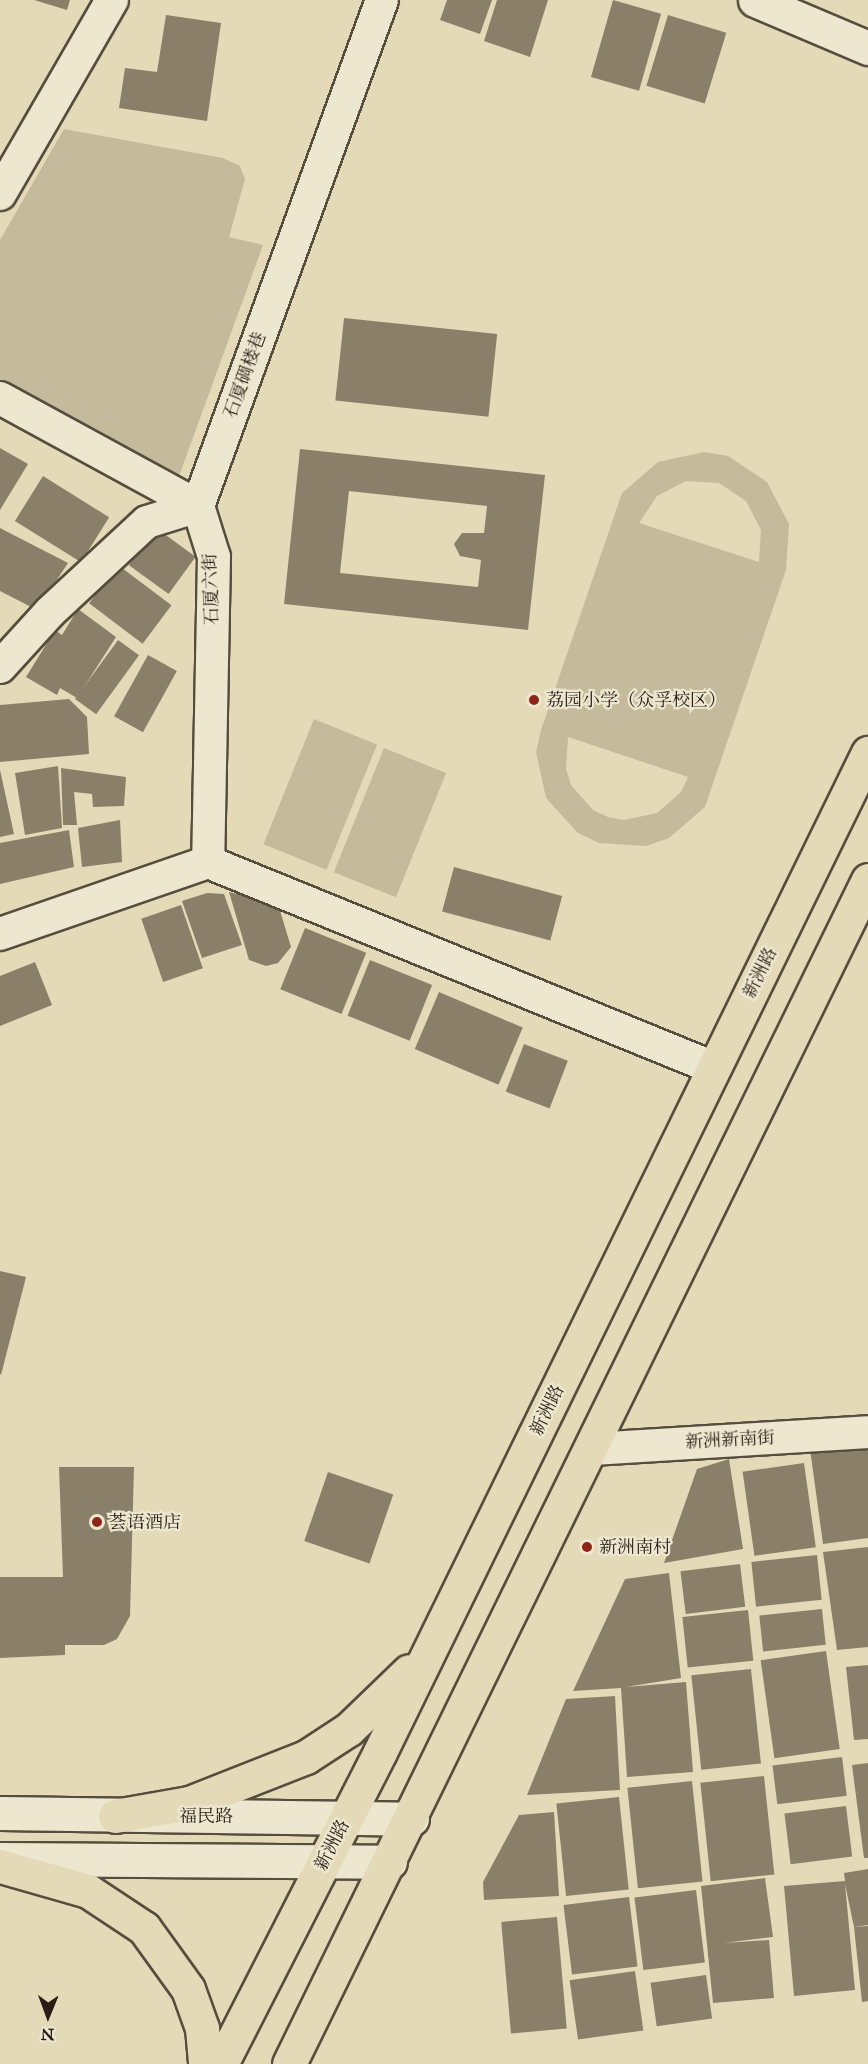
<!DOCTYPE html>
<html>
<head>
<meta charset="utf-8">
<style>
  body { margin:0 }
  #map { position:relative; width:868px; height:2064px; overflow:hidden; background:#e5dab7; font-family:"IM FELL Great Primer","Noto Serif SC",serif }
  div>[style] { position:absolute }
  .green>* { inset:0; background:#c5ba9b; transform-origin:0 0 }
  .building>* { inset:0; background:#8a8069; transform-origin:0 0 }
  .roads { filter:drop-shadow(2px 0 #574d3e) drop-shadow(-2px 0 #574d3e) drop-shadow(0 2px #574d3e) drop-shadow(0 -2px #574d3e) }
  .minor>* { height:32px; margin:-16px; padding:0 16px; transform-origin:16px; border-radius:16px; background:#eee7d0 }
  .tertiary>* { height:33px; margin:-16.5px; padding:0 16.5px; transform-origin:16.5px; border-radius:16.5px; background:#eee7d0 }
  .secondary>* { height:33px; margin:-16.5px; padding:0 16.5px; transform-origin:16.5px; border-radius:16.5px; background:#eee7d0 }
  .primary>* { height:33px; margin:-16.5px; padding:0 16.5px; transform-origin:16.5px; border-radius:16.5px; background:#e5dab7 }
  .dots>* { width:16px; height:16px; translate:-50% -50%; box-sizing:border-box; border:3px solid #eee7d0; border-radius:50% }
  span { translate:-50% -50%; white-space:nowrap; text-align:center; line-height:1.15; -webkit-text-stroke:4.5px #eee7d0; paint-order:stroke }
  .street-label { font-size:18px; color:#281e15 }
  .poi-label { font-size:18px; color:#281e15 }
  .left { translate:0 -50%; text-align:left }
  .north { position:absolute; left:18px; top:1986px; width:60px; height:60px; -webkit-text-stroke:4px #eee7d0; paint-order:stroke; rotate:181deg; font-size:16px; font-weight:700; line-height:24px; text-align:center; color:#281e15 }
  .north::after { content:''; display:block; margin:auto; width:21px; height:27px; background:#281e15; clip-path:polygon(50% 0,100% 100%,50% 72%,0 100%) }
</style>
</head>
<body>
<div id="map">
  <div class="green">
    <div style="clip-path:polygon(64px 129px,223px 158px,240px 166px,245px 179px,229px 237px,263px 245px,178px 479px,0 383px,0 240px)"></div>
    <div style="clip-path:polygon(evenodd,704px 452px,728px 456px,767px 482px,789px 524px,786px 570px,705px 807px,669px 838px,646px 846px,599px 843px,578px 833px,546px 798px,536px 752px,541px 730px,622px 493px,658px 462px,704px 452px,686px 481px,719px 483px,746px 501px,761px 530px,759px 562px,639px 523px,657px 496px,686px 481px,704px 452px,568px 738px,568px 737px,688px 777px,681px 792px,657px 813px,624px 820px,608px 817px,593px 810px,571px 785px,566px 769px,568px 738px)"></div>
    <div style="left:314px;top:719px;width:68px;height:135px;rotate:22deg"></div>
    <div style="left:384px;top:748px;width:67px;height:134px;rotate:22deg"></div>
  </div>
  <div class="building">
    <div style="clip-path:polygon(34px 0,70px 0,67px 10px)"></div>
    <div style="clip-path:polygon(447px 0,492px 0,480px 34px,440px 20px)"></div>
    <div style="clip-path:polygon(497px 0,548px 0,530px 57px,484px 41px)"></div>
    <div style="left:613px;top:0;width:50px;height:80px;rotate:16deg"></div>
    <div style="clip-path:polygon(166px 15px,221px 23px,207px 121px,119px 108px,125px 68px,157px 72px)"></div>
    <div style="left:668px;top:15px;width:61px;height:74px;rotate:17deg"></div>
    <div style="left:344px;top:318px;width:154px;height:83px;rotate:6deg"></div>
    <div style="clip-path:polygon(0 448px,28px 464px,0 510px)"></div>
    <div style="clip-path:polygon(evenodd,300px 449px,545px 475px,528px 630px,284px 604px,300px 449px,349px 491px,487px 506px,484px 533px,462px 533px,454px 544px,460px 556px,481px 560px,478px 587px,340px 573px,349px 491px)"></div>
    <div style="left:43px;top:476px;width:78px;height:53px;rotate:32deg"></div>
    <div style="clip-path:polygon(0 528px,68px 563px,37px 610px,0 591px)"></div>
    <div style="left:156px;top:528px;width:49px;height:46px;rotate:36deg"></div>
    <div style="left:118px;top:565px;width:67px;height:48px;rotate:37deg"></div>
    <div style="clip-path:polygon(78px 609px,116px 637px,77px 698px,60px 688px,57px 695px,26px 677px,55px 630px,62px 635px)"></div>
    <div style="left:118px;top:640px;width:26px;height:73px;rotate:36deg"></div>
    <div style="left:148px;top:655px;width:33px;height:70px;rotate:29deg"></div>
    <div style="clip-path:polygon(69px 699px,87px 717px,89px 754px,0 762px,0 705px)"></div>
    <div style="clip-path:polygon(58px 766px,62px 828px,25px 835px,15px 773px)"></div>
    <div style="clip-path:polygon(61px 768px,126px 777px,124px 806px,93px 807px,92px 794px,74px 792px,77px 825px,63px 825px)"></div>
    <div style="clip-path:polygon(0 770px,14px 834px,0 837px)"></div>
    <div style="clip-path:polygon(120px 820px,122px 862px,82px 867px,78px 828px)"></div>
    <div style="clip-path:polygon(69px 830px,74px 867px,0 884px,0 843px)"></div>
    <div style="left:454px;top:867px;width:112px;height:46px;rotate:15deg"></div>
    <div style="clip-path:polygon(229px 892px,278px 904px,291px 947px,278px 963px,266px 966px,249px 960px)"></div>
    <div style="clip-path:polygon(207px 893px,224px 894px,242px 945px,202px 958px,182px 901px)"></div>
    <div style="left:181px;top:905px;width:67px;height:42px;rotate:71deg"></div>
    <div style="left:305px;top:928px;width:66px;height:66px;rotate:22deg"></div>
    <div style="left:370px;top:960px;width:67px;height:60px;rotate:22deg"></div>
    <div style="clip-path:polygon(35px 962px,52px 1005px,0 1026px,0 976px)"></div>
    <div style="left:439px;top:992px;width:91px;height:62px;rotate:23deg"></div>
    <div style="left:524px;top:1044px;width:47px;height:51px;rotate:21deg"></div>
    <div style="clip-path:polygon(0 1271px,26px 1277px,1px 1375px,0 1374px)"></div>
    <div style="clip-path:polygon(868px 1443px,868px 1538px,823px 1544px,810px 1449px)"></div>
    <div style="clip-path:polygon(729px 1459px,743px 1549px,664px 1563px,697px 1469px)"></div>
    <div style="left:804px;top:1463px;width:85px;height:62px;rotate:82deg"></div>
    <div style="clip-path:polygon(59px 1467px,134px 1467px,130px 1616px,117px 1639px,104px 1645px,65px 1645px,65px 1655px,0 1658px,0 1577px,63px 1577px)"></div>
    <div style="left:328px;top:1472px;width:69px;height:73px;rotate:19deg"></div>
    <div style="clip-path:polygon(868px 1547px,868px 1647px,837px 1650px,823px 1552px)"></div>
    <div style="left:817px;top:1555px;width:45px;height:66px;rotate:84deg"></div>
    <div style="left:740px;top:1564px;width:43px;height:60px;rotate:83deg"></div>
    <div style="clip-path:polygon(669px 1573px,681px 1678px,626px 1687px,686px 1682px,693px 1772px,627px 1777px,621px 1688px,573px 1691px,625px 1579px)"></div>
    <div style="left:822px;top:1609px;width:36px;height:63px;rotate:84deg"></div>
    <div style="left:748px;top:1610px;width:51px;height:66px;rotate:84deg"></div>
    <div style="left:826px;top:1651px;width:99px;height:66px;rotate:82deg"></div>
    <div style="clip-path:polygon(868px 1665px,868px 1739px,854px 1740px,846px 1667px)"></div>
    <div style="left:751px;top:1669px;width:95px;height:60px;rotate:84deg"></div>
    <div style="clip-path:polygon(615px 1696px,620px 1790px,527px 1795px,566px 1699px)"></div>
    <div style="left:842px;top:1757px;width:39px;height:70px;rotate:83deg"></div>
    <div style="clip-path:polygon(868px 1763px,868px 1858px,864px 1858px,852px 1765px)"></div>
    <div style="left:764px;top:1776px;width:99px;height:64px;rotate:84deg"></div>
    <div style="left:692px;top:1781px;width:101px;height:65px;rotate:84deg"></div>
    <div style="left:619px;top:1797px;width:93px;height:63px;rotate:84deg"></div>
    <div style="left:846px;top:1806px;width:51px;height:62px;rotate:83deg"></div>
    <div style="clip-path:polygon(554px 1812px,559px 1896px,484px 1900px,483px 1882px,519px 1815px)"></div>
    <div style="clip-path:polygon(868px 1869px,868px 1925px,854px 1927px,845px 1884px,855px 1990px,794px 1996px,784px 1886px,845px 1881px,844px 1873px)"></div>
    <div style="clip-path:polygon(765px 1878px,773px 1937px,723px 1943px,769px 1940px,774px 1998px,713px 2003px,701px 1886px)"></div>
    <div style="left:696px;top:1890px;width:73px;height:62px;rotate:83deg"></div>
    <div style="left:629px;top:1897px;width:70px;height:66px;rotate:83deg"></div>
    <div style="left:557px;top:1917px;width:112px;height:56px;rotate:85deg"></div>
    <div style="clip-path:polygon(868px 1926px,868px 2001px,862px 2002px,854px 1927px)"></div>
    <div style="left:635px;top:1971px;width:60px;height:66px;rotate:82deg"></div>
    <div style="left:706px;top:1975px;width:44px;height:56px;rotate:82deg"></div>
  </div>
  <div class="roads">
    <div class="minor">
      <div style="left:0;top:194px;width:224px;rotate:-60deg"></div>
      <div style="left:0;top:398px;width:226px;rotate:28.6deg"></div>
      <div style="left:198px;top:506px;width:53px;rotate:72.6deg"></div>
      <div style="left:214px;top:557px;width:305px;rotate:91.1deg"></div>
      <div style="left:0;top:667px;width:74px;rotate:-47.7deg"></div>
      <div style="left:50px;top:612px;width:132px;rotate:-42.9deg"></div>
      <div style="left:147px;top:522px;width:53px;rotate:-17.4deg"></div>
      <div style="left:198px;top:506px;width:538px;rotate:-70.02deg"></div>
      <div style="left:0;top:934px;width:220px;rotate:-19.1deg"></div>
      <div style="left:208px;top:862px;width:546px;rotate:22.15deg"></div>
      <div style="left:592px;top:1449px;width:277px;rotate:-3.5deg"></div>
    </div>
    <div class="tertiary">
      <div style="left:755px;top:0;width:123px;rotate:23deg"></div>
    </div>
    <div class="secondary">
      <div style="left:0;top:1813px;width:412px;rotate:0.8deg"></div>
      <div style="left:0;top:1859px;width:390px;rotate:0.4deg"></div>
    </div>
    <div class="primary">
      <div style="left:115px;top:1816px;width:75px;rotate:-10deg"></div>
      <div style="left:189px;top:1803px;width:126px;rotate:-21.5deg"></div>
      <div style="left:306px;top:1757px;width:51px;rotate:-33.1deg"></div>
      <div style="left:349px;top:1729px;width:83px;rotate:-44deg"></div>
      <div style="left:0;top:1866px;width:91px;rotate:15.9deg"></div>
      <div style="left:88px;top:1891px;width:67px;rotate:33.5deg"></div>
      <div style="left:144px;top:1928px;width:75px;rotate:54.2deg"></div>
      <div style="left:188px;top:1989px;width:41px;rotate:70.3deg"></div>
      <div style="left:202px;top:2028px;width:36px;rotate:85deg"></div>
      <div style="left:221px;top:2064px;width:350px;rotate:-63deg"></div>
      <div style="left:380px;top:1752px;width:1112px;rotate:-63.97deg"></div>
      <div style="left:289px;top:2064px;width:1318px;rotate:-63.94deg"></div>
    </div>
  </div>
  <div class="dots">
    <div style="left:534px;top:700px;background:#8f2418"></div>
    <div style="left:97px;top:1522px;background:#8f2418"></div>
    <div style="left:587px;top:1547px;background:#8f2418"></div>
  </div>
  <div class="street-label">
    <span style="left:245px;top:375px;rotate:-70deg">石厦碉楼巷</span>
    <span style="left:211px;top:589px;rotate:-92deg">石厦六街</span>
    <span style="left:760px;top:973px;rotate:-64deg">新洲路</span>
    <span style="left:547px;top:1410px;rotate:-64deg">新洲路</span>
    <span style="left:730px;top:1440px;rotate:-3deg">新洲新南街</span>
    <span style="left:206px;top:1816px">福民路</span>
    <span style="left:332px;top:1845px;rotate:-63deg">新洲路</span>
  </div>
  <div class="poi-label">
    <span class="left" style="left:546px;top:700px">荔园小学（众孚校区）</span>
    <span class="left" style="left:109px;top:1522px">荟语酒店</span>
    <span class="left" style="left:599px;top:1547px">新洲南村</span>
  </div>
  <div class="north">N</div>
</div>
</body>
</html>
